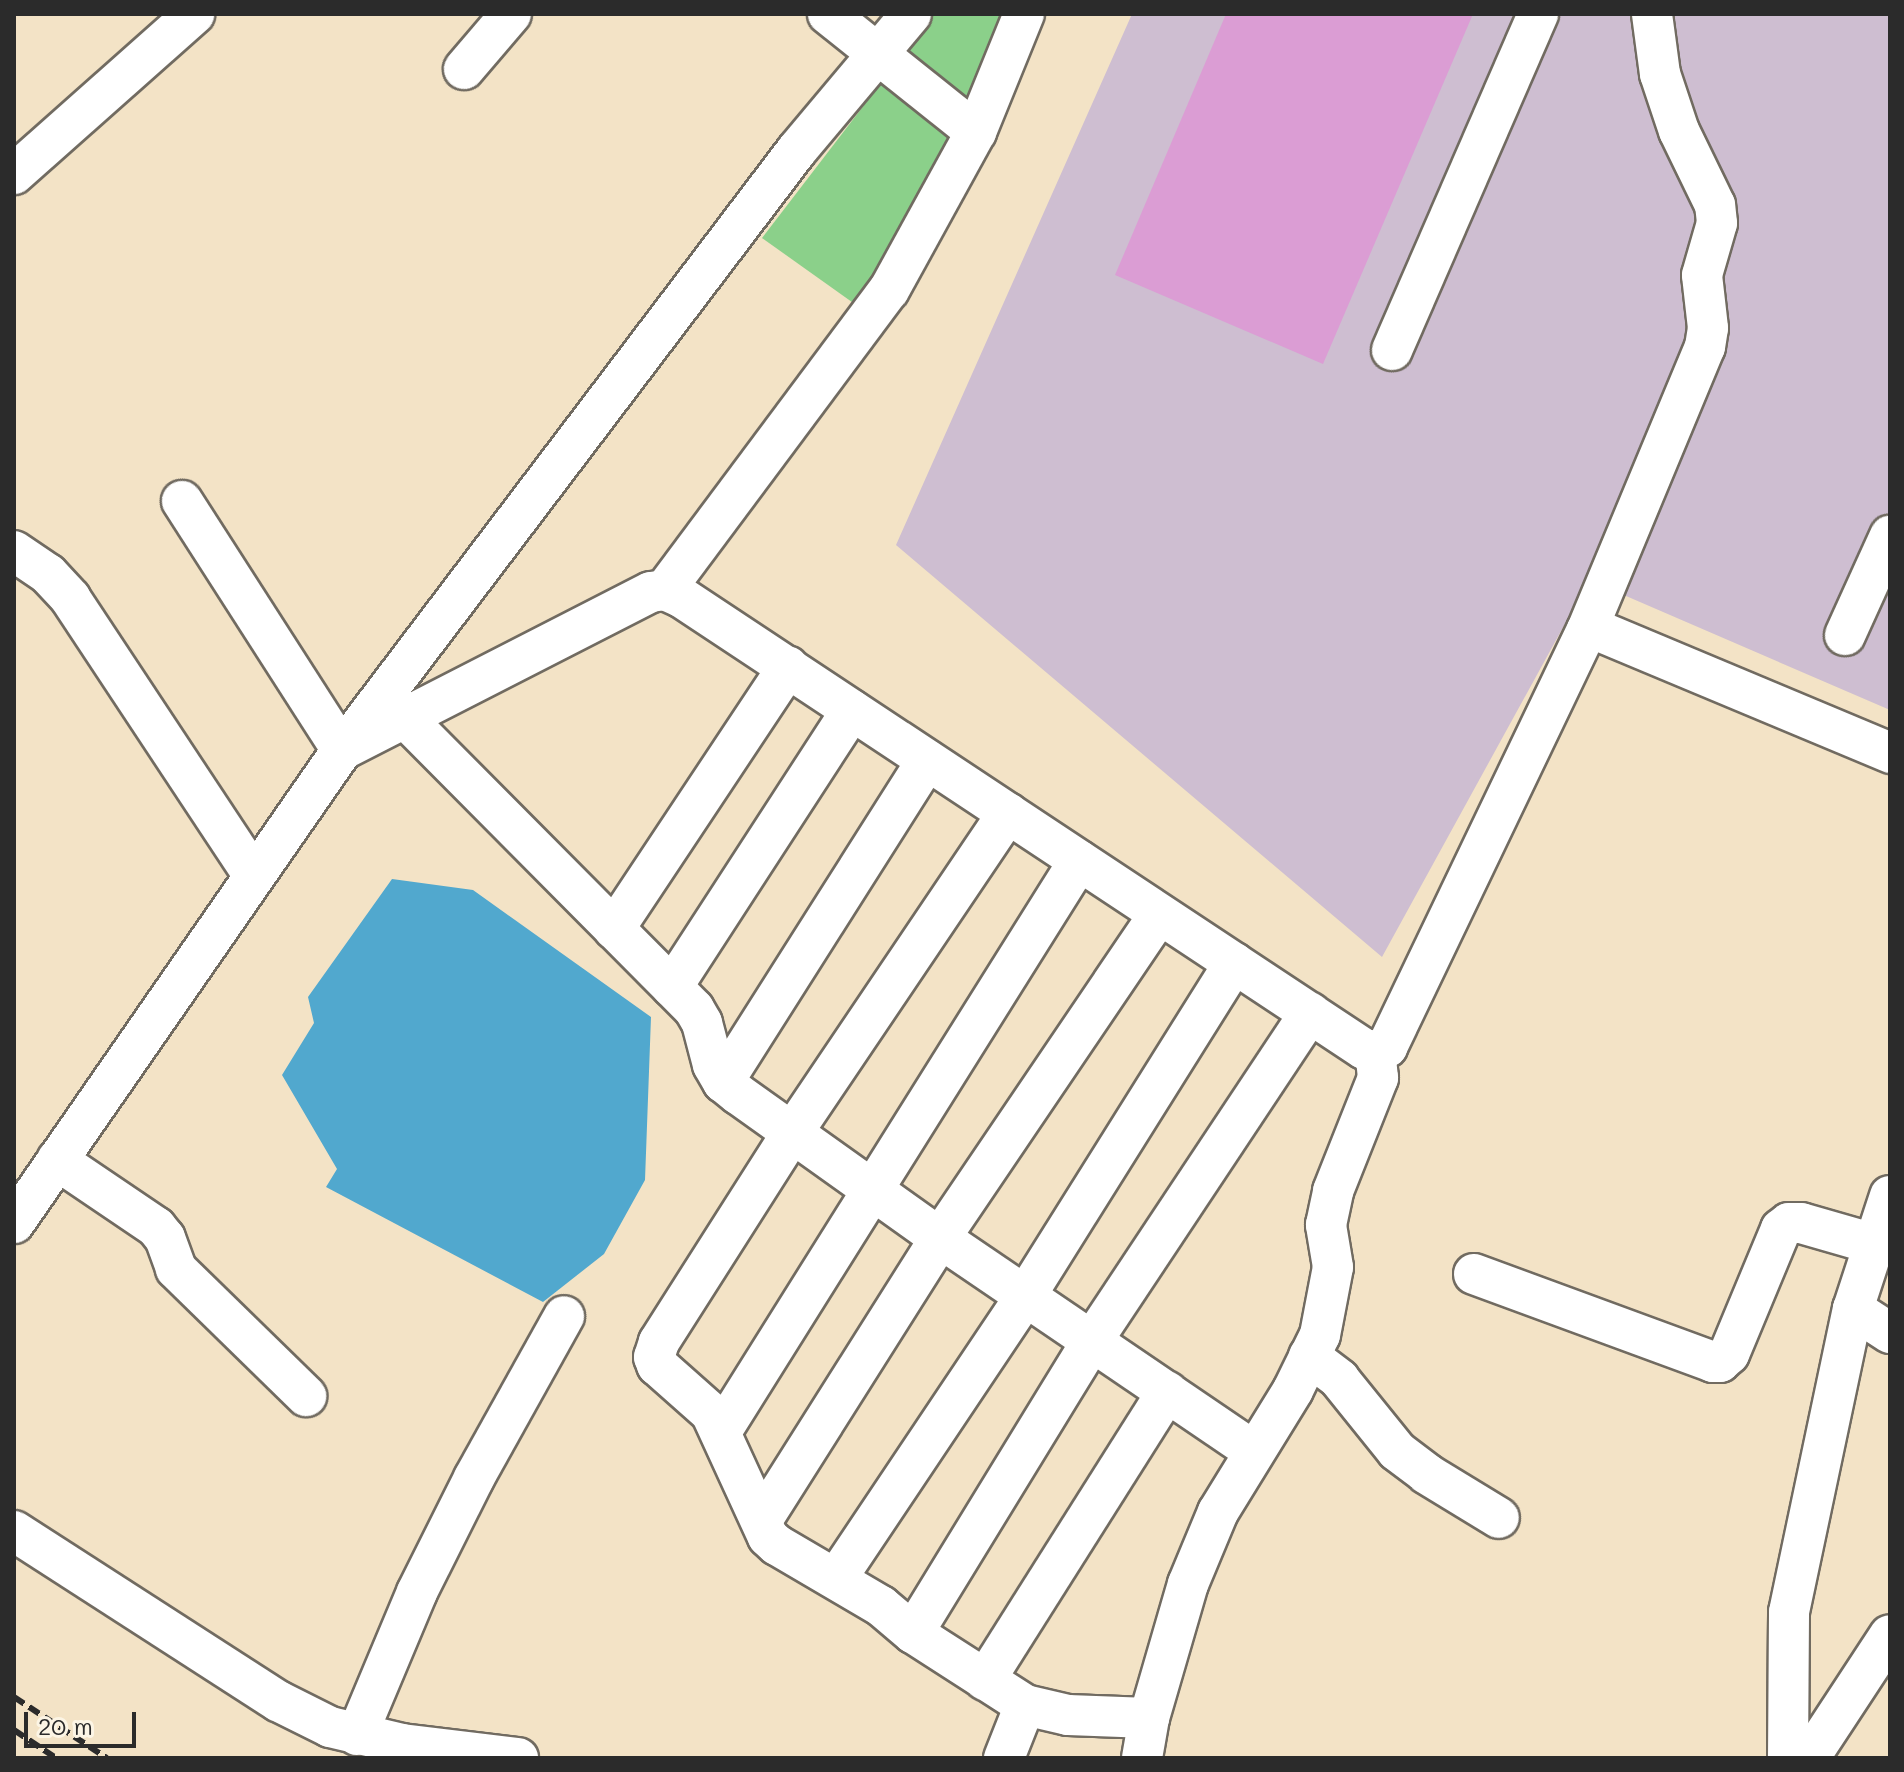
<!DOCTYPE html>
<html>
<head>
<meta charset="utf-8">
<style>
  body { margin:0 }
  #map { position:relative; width:1904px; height:1772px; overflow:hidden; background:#f3e3c6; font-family:Mali,sans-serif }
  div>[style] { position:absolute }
  .industrial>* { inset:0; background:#cebed1 }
  .green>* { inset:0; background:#8bd08a }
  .water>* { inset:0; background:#51a8ce }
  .building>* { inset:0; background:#db9dd4 }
  .roads { filter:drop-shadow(2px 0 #716b61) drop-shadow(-2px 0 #716b61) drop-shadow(0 2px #716b61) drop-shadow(0 -2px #716b61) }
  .minor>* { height:40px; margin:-20px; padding:0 20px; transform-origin:20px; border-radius:20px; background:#fff }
  .rail>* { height:6px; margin-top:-3px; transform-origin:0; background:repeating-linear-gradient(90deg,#2b2b2b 0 12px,transparent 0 18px) }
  span { translate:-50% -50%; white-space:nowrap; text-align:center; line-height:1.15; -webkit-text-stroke:7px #fcf5e5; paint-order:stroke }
  .frame { position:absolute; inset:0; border:16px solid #2b2b2b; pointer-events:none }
  .scale { position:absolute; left:24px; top:1712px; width:112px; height:36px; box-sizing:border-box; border:4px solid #2b2b2b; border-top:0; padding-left:10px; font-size:24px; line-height:28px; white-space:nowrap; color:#2b2b2b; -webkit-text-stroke:6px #fcf5e5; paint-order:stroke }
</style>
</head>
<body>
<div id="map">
  <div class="industrial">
    <div style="clip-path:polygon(1132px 14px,1890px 14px,1890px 710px,1589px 580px,1382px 957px,896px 545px)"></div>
  </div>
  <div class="green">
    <div style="clip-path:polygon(934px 14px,1027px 14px,873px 317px,762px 238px)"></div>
  </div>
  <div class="water">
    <div style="clip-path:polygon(392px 879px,473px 890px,651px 1017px,645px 1180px,604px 1254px,543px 1302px,326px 1187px,337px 1169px,282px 1075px,314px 1023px,308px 997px)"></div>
  </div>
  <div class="building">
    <div style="clip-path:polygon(1226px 14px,1473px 14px,1323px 364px,1115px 275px)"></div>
  </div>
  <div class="roads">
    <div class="minor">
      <div style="left:828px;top:14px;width:189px;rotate:38.6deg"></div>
      <div style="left:464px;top:69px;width:72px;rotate:-49.5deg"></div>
      <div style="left:14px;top:174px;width:241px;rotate:-41.6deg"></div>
      <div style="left:1392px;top:350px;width:366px;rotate:-66.5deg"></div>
      <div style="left:182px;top:501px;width:296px;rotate:57.3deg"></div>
      <div style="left:342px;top:750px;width:347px;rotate:-27.1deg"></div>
      <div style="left:651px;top:592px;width:14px;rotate:-8deg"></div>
      <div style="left:665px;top:590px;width:17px;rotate:24deg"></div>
      <div style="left:681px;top:597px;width:819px;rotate:33.5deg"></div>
      <div style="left:1364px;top:1049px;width:11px;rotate:10deg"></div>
      <div style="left:1375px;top:1051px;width:13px;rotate:-18deg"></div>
      <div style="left:1387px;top:1047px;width:462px;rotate:-64.4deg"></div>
      <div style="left:1587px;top:630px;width:12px;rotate:5deg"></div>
      <div style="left:1599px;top:631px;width:316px;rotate:22.7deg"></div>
      <div style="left:14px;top:551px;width:41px;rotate:34.1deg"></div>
      <div style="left:48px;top:574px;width:33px;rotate:47deg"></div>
      <div style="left:70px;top:598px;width:331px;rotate:56.5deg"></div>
      <div style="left:665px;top:590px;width:374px;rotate:-53.3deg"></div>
      <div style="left:889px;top:290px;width:180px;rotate:-61.2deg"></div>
      <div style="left:976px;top:132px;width:127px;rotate:-67.9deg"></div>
      <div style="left:1587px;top:630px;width:307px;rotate:-67.4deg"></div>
      <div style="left:1705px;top:347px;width:19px;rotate:-81deg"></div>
      <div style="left:1708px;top:328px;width:53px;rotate:-96.5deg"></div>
      <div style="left:1702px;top:275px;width:54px;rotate:-73.9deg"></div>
      <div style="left:1717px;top:223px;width:18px;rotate:-96deg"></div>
      <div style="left:1715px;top:205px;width:82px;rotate:-115.9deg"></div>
      <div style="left:1679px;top:131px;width:60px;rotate:-108.4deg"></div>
      <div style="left:1660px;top:74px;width:61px;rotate:-97.6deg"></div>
      <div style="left:1845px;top:635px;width:109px;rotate:-65.6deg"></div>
      <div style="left:405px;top:718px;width:410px;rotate:45.2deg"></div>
      <div style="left:694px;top:1009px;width:16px;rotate:60deg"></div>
      <div style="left:702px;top:1023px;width:43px;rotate:75.3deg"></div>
      <div style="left:713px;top:1065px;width:20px;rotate:60deg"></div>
      <div style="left:723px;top:1082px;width:19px;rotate:39deg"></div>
      <div style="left:738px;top:1094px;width:248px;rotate:35.5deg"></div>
      <div style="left:940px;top:1238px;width:379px;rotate:34.2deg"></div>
      <div style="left:1008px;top:813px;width:386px;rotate:124deg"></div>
      <div style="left:792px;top:1133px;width:248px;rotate:122.5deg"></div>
      <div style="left:659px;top:1342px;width:16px;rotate:108deg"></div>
      <div style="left:654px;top:1357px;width:9px;rotate:69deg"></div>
      <div style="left:657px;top:1365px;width:72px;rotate:41.6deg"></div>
      <div style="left:711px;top:1413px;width:136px;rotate:65.3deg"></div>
      <div style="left:768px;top:1537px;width:12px;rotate:42deg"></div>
      <div style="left:777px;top:1545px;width:121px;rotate:30.4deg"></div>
      <div style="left:881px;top:1606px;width:42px;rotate:40.2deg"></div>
      <div style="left:913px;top:1633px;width:133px;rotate:32.7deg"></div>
      <div style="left:1025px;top:1705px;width:44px;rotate:13.1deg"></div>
      <div style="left:1068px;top:1715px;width:81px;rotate:2.1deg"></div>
      <div style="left:614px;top:929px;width:315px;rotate:-56.4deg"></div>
      <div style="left:672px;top:987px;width:330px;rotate:-57deg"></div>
      <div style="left:723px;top:1082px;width:381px;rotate:-57.6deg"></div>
      <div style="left:57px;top:1160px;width:120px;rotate:34.1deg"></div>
      <div style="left:156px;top:1227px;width:14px;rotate:51deg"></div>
      <div style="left:165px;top:1238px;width:33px;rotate:70deg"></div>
      <div style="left:176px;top:1269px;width:182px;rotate:44.3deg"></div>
      <div style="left:14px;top:1223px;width:576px;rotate:-55.26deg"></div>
      <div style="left:342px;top:750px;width:753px;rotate:-52.83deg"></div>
      <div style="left:797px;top:150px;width:177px;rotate:-50deg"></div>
      <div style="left:1474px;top:1274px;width:255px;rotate:20.2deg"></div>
      <div style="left:1713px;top:1362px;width:7px"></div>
      <div style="left:1720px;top:1362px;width:12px;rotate:-42deg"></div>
      <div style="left:1729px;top:1354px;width:135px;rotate:-67.4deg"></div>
      <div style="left:1781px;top:1229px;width:10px;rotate:-37deg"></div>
      <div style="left:1789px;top:1223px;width:12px"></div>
      <div style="left:1801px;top:1223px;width:76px;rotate:16deg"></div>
      <div style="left:1853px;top:1309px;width:44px;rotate:33deg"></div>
      <div style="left:1309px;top:1356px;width:38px;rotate:37deg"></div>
      <div style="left:1339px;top:1379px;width:92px;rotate:51.1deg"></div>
      <div style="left:1397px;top:1451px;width:38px;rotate:37deg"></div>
      <div style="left:1427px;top:1474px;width:84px;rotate:31.4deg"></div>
      <div style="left:722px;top:1430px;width:672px;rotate:-57.9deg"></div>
      <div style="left:762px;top:1520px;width:333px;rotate:-57.7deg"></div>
      <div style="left:940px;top:1238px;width:391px;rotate:-55.9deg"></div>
      <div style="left:14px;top:1531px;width:314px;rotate:32.8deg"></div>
      <div style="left:278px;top:1701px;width:58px;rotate:26.6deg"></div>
      <div style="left:330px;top:1727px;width:74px;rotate:13.3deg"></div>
      <div style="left:402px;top:1744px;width:117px;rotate:6.9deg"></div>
      <div style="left:836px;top:1579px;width:342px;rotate:-56.2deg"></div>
      <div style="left:1026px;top:1295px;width:392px;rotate:-57.9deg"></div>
      <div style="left:913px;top:1633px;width:342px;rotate:-58.5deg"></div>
      <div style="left:1092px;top:1341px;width:394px;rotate:-56.4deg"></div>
      <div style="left:985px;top:1680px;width:341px;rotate:-57.7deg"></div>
      <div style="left:357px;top:1735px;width:155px;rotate:-67.2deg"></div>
      <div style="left:417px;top:1592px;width:127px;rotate:-63.4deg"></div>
      <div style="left:474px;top:1478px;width:185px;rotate:-60.9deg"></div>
      <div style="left:1815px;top:1749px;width:136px;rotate:-56.7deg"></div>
      <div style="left:1004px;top:1758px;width:57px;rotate:-68.4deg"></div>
      <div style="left:1142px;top:1758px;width:41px;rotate:-80.1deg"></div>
      <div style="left:1149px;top:1718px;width:140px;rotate:-73.8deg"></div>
      <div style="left:1188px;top:1584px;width:78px;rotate:-67.4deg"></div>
      <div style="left:1218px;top:1512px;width:143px;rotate:-58.4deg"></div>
      <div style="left:1293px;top:1390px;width:61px;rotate:-63.9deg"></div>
      <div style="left:1320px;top:1335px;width:69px;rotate:-79.2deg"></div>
      <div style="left:1333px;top:1267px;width:43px;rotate:-99.5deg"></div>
      <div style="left:1326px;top:1225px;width:35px;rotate:-78deg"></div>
      <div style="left:1333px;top:1191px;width:122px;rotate:-68.3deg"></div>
      <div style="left:1378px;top:1078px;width:27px;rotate:-96deg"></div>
      <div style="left:1788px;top:1758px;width:146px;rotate:-89.6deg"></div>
      <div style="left:1789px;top:1612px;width:310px;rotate:-78.1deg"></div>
      <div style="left:1853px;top:1309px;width:119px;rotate:-71.9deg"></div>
    </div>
  </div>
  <div class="rail">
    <div style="left:14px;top:1697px;width:111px;rotate:33.3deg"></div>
    <div style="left:14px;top:1730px;width:50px;rotate:33.7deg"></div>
  </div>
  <div class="frame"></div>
  <div class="scale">20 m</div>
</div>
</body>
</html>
